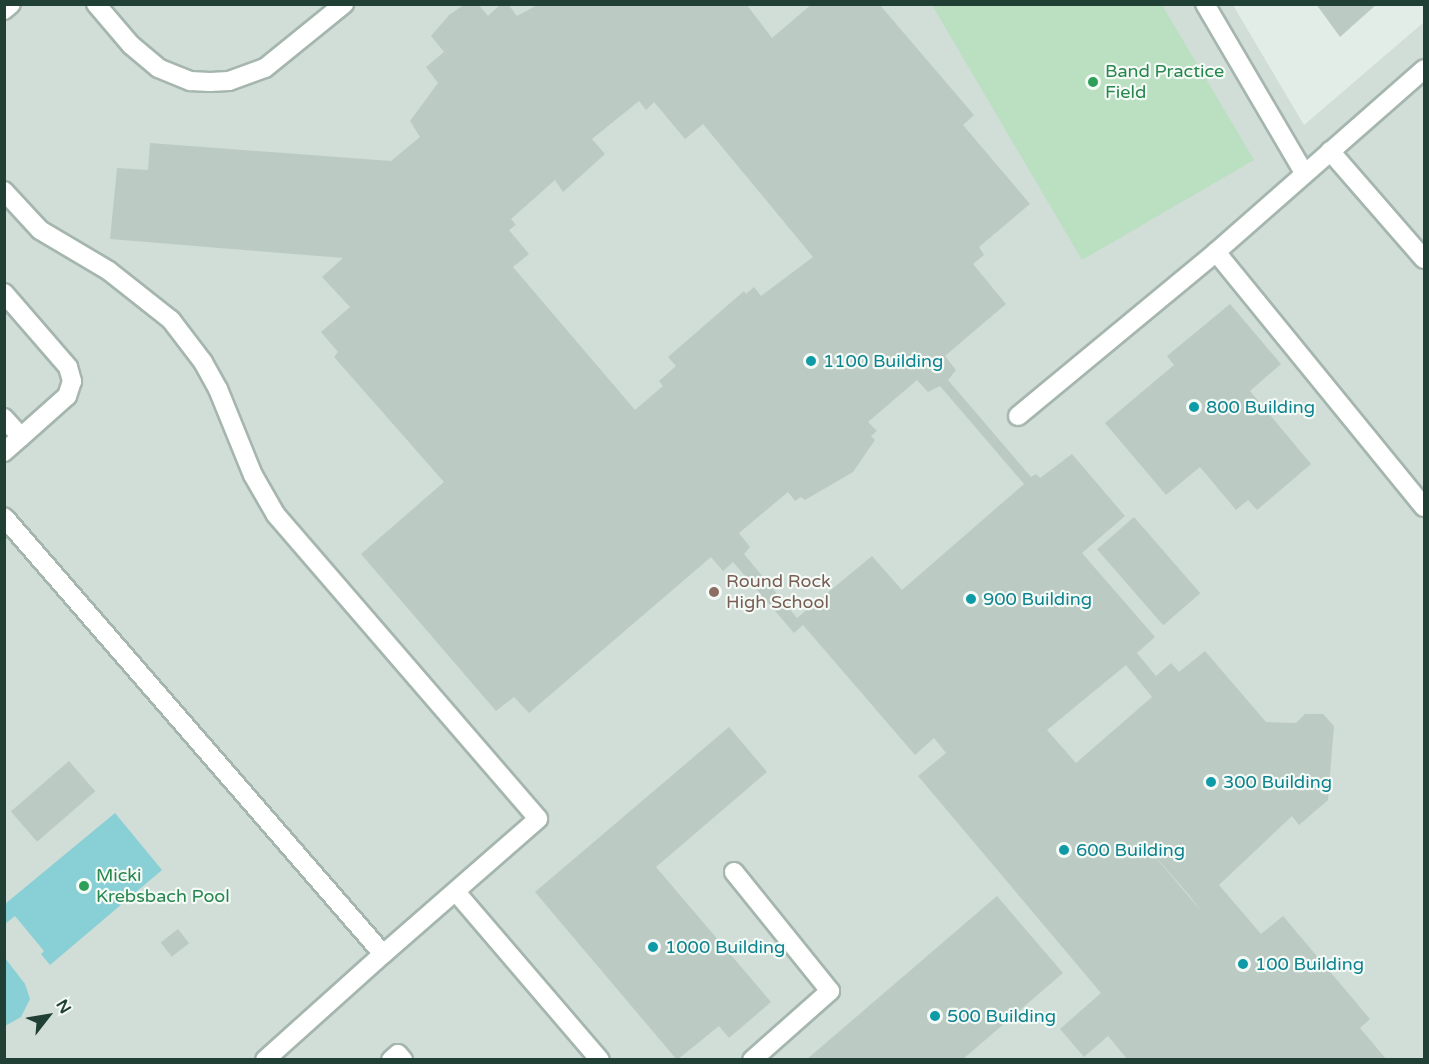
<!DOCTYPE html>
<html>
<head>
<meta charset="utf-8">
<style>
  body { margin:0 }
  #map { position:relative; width:1429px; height:1064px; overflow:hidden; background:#e3ede8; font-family:"Varela Round",sans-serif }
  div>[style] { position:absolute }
  .built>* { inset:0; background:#d1ddd7 }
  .green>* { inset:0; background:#bae0c1 }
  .water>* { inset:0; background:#88d0d5 }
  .building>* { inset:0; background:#bbcbc3; transform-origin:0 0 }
  .roads { filter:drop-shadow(2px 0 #a5b6af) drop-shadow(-2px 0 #a5b6af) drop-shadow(0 2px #a5b6af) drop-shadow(0 -2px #a5b6af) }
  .minor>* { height:18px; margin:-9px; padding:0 9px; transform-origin:9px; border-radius:9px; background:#fff }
  .dots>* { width:16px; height:16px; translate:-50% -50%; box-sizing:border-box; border:3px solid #f4faf6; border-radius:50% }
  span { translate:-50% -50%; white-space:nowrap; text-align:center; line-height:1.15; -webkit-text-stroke:4.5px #f4faf6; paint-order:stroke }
  .leisure-label { font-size:18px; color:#27864d }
  .left { translate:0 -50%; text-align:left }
  .culture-label { font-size:18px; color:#0d838f }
  .education-label { font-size:18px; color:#785e54 }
  .frame { position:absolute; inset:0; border:6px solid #214035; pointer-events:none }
  .north { position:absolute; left:18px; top:986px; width:60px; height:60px; -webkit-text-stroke:4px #f4faf6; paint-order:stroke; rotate:59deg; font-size:16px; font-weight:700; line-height:24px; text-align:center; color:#214035 }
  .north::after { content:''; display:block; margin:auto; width:21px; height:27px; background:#214035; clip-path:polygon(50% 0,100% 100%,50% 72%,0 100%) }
</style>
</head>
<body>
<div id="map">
  <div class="built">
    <div style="clip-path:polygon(5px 5px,1233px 5px,1304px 125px,1424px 22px,1424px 1059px,5px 1060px)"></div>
  </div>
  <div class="green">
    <div style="clip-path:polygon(932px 5px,1162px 5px,1254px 160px,1082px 260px)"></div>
  </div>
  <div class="water">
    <div style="clip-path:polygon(115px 813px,162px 870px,50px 965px,41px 954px,44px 951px,15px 916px,5px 924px,5px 904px)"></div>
    <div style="clip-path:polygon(5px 958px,25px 984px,30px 999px,21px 1017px,5px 1026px)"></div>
  </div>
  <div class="building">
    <div style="clip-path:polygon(evenodd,465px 4px,478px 4px,488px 16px,501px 4px,508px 4px,517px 16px,539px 4px,746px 4px,772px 38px,812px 4px,879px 4px,974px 115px,963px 125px,1030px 204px,979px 247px,984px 255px,973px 264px,1006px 304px,945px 356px,956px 370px,948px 380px,1031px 477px,1036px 474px,1040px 478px,1072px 454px,1125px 516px,1082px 553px,1155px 637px,1137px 653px,1156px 676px,1171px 663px,1179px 672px,1205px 651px,1266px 722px,1296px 723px,1305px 714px,1323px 714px,1334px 726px,1328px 800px,1299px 825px,1292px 816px,1219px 885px,1261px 934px,1283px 916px,1370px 1019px,1360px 1028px,1387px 1060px,1128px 1060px,1108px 1036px,1084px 1057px,1060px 1029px,1101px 993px,918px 776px,946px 753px,934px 738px,915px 755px,803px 625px,794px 633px,733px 562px,723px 571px,711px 557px,529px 713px,514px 697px,496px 711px,361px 554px,444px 482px,334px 357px,338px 352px,321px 332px,350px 307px,322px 277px,343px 258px,110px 239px,117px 168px,148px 170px,150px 143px,391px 161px,420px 137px,410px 121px,438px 83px,426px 67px,444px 52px,431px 36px,449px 15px,465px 4px,639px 101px,646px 110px,654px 102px,685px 139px,703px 124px,813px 257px,761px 296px,754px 287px,746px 294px,744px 291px,668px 357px,676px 366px,659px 381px,663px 386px,635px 410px,513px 267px,529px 254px,509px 230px,516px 225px,511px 219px,555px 180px,563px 192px,605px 154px,592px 139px,639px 101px,465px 4px,917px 380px,928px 392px,940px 386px,1024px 484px,902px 590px,872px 556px,797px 618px,744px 554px,750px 547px,739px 533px,788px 492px,795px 501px,801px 497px,805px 500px,853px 472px,875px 440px,871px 436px,877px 431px,868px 422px,917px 380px,465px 4px,1126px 665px,1152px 697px,1076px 763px,1047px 730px,1126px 665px,465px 4px,1135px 833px,1189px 895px,1202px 912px,1135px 833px)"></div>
    <div style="clip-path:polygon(1316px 4px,1377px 4px,1340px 37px)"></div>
    <div style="clip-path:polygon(1230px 304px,1281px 364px,1250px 391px,1311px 464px,1257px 510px,1248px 500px,1236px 510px,1200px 467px,1166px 495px,1105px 423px,1174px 365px,1167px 356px)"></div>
    <div style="left:1134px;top:517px;width:101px;height:49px;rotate:49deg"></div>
    <div style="clip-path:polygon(729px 727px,767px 772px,656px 867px,771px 1002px,729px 1038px,719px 1026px,677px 1060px,535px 892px)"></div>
    <div style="left:69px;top:761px;width:40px;height:77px;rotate:49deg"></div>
    <div style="clip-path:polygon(997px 896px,1063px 973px,962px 1060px,806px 1060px)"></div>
    <div style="left:178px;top:929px;width:18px;height:22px;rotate:52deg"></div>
  </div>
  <div class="roads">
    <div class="minor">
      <div style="left:96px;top:4px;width:54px;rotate:49.5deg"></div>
      <div style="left:131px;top:45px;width:35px;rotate:40deg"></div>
      <div style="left:158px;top:68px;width:35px;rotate:22deg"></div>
      <div style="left:190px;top:81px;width:20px;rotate:3deg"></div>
      <div style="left:210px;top:82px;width:19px;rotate:-3deg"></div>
      <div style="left:229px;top:81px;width:38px;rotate:-20deg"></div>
      <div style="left:265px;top:68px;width:102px;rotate:-39deg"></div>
      <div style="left:1205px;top:4px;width:196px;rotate:59.6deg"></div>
      <div style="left:4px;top:10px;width:9px;rotate:-41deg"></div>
      <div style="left:1330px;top:151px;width:143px;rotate:49deg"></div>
      <div style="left:4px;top:191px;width:53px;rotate:47.3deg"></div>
      <div style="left:40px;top:230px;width:80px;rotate:30.7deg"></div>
      <div style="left:109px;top:271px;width:79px;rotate:38.3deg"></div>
      <div style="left:171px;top:320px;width:53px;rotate:52.7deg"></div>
      <div style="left:203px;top:362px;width:31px;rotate:61deg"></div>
      <div style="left:218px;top:389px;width:93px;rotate:67.9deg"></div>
      <div style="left:253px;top:475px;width:46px;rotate:60.1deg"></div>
      <div style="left:276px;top:515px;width:401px;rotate:49.2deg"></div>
      <div style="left:538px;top:819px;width:206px;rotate:138.9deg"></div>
      <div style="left:383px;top:954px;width:578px;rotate:-130.93deg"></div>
      <div style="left:1216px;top:252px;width:329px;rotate:50.8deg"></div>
      <div style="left:4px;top:293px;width:98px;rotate:49.1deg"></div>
      <div style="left:68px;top:367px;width:15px;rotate:74deg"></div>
      <div style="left:72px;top:381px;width:16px;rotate:108deg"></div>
      <div style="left:67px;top:396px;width:62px;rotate:138.3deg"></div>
      <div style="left:1018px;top:416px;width:257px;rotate:-39.6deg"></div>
      <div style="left:1216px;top:252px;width:277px;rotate:-41.3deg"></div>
      <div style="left:4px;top:418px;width:25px;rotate:48deg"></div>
      <div style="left:21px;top:437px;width:23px;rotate:139deg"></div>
      <div style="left:734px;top:872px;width:153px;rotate:51.1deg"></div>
      <div style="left:830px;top:991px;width:104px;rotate:138.5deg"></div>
      <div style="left:456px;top:892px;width:221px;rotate:49.4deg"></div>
      <div style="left:265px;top:1060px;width:159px;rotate:-41.9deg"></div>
      <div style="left:391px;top:1060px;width:9px;rotate:-41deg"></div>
      <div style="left:398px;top:1054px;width:8px;rotate:50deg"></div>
    </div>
  </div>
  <div class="dots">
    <div style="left:1093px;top:82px;background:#2e9e5b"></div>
    <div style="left:811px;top:361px;background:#0f9aa8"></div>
    <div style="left:1194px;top:407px;background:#0f9aa8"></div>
    <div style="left:714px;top:592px;background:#8d6e63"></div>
    <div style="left:971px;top:599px;background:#0f9aa8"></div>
    <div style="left:1211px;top:782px;background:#0f9aa8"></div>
    <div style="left:1064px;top:850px;background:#0f9aa8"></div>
    <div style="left:84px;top:886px;background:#2e9e5b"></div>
    <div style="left:653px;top:947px;background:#0f9aa8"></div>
    <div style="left:1243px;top:964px;background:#0f9aa8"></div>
    <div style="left:935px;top:1016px;background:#0f9aa8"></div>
  </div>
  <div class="leisure-label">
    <span class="left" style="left:1105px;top:82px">Band Practice<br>Field</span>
    <span class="left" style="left:96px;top:886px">Micki<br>Krebsbach Pool</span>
  </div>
  <div class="culture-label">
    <span class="left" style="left:823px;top:361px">1100 Building</span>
    <span class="left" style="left:1206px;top:407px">800 Building</span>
    <span class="left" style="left:983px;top:599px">900 Building</span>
    <span class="left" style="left:1223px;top:782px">300 Building</span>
    <span class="left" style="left:1076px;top:850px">600 Building</span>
    <span class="left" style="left:665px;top:947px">1000 Building</span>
    <span class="left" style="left:1255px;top:964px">100 Building</span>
    <span class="left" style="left:947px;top:1016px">500 Building</span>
  </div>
  <div class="education-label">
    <span class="left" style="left:726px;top:592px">Round Rock<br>High School</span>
  </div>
  <div class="frame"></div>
  <div class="north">N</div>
</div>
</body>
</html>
